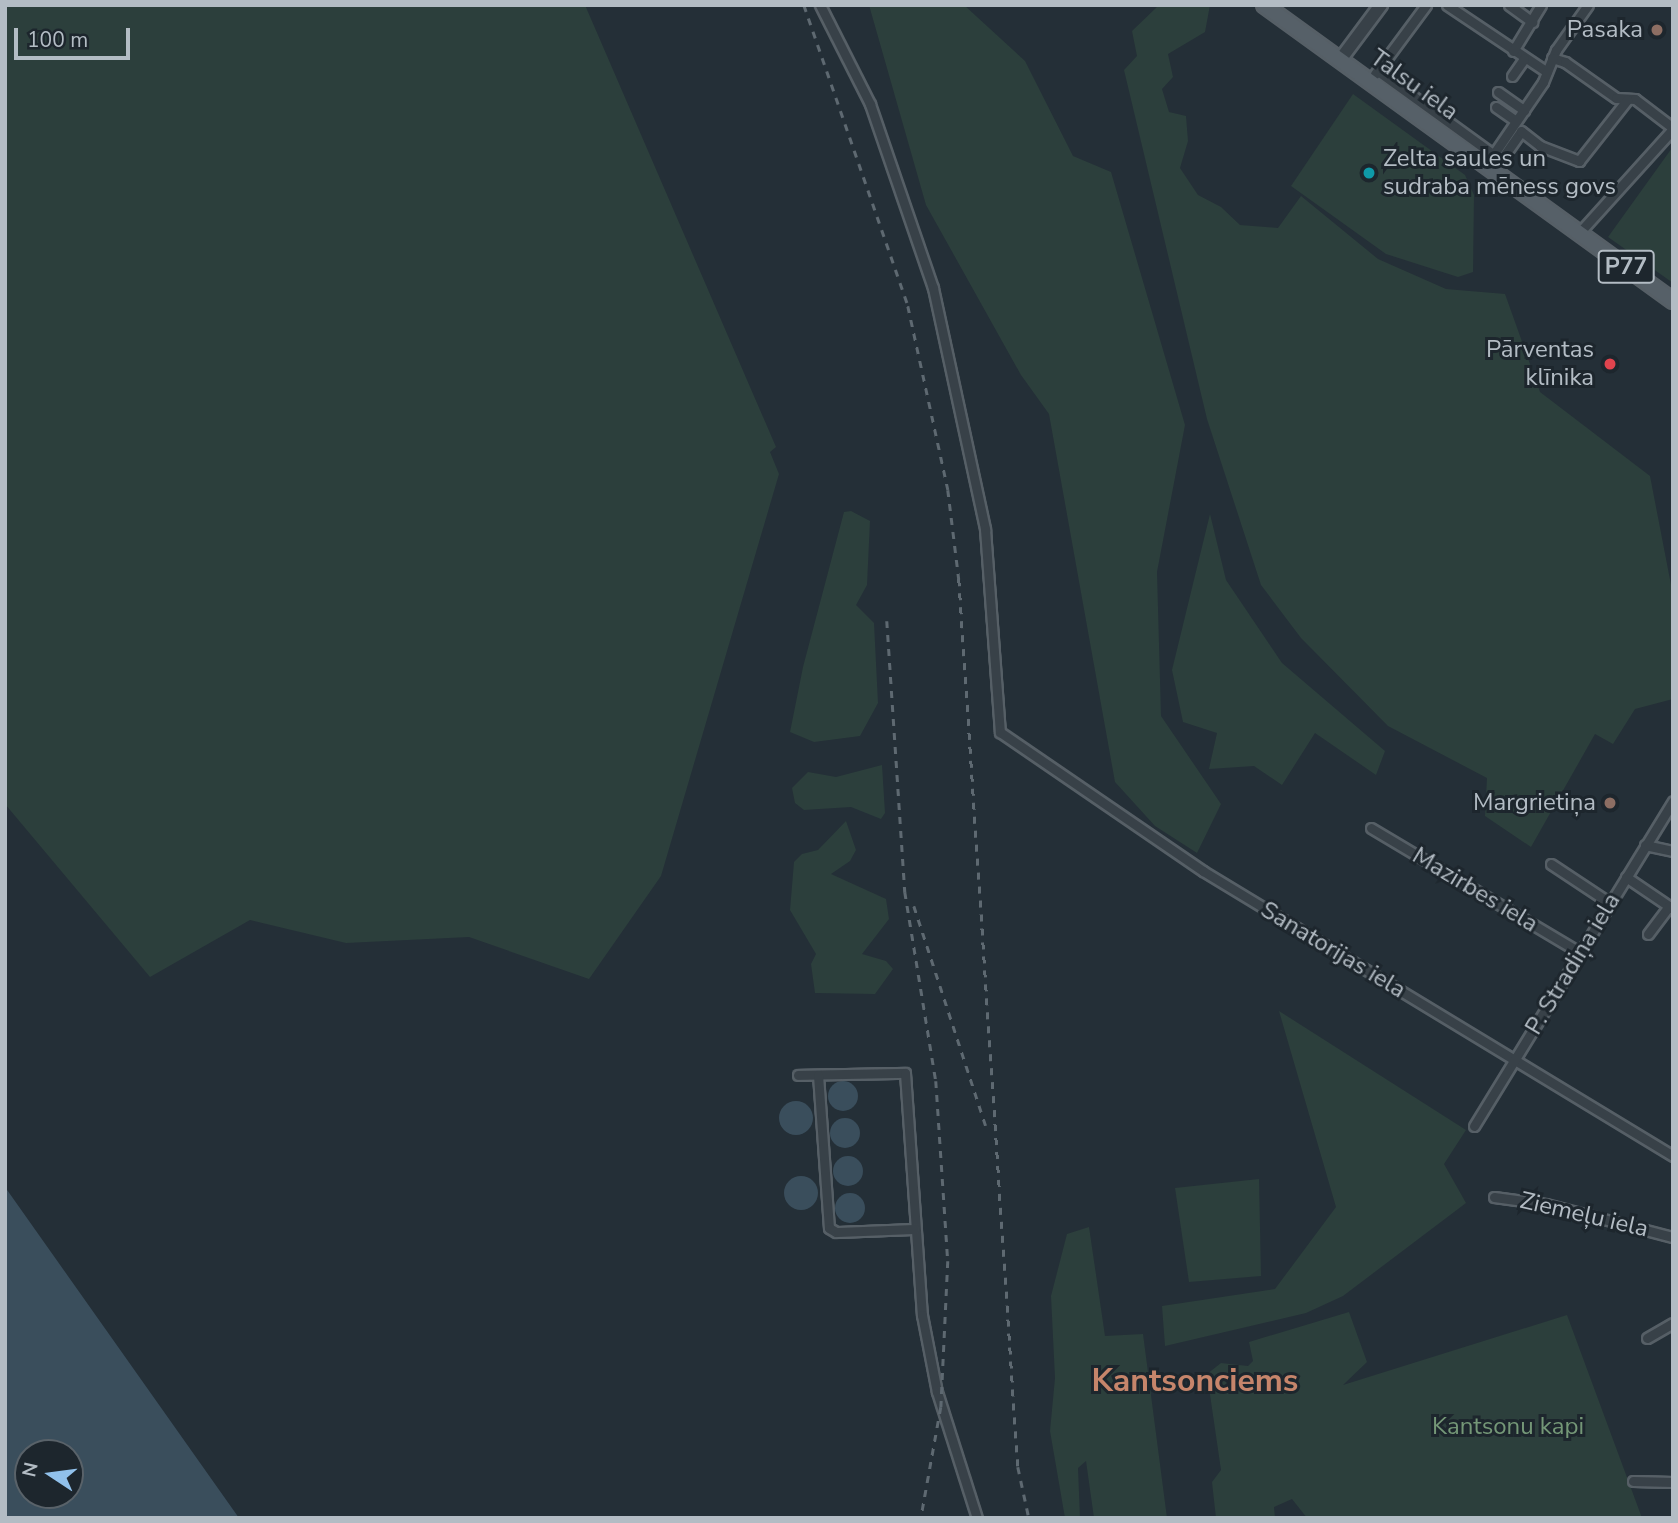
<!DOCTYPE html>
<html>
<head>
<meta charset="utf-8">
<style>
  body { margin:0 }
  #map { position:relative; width:1678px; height:1523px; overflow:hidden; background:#242f37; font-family:"Nunito Sans",sans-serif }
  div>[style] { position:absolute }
  .green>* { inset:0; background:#2c3f3c }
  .water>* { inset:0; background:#3a4e5c }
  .round { border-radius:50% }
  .roads { filter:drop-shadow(2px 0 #565f66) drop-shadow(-2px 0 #565f66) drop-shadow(0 2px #565f66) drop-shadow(0 -2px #565f66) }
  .minor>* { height:9px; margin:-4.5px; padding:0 4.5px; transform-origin:4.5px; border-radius:4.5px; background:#384148 }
  .tertiary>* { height:12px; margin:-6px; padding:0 6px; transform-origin:6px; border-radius:6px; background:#384148 }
  .primary>* { height:14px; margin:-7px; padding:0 7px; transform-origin:7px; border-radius:7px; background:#566068 }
  .rail>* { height:2.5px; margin-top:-1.25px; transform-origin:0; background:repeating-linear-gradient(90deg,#5e6971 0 7px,transparent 0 14px) }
  .dots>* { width:19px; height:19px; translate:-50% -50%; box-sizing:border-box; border:4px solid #1d262d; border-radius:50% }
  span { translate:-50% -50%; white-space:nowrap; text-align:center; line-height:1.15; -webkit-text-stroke:6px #1d262d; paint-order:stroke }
  .shield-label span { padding:2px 5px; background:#1d262d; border:2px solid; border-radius:5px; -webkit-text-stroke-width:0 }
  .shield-label { font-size:23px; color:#b3bcc4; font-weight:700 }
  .poi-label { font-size:24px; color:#b3bcc4 }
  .right { translate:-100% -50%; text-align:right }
  .left { translate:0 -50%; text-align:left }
  .street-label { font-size:24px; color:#b3bcc4 }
  .park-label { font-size:24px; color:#749777 }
  .district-label { font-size:32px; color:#c6856b; font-weight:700 }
  .frame { position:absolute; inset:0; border:7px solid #b3bcc4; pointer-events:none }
  .north { position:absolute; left:14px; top:1439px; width:70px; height:70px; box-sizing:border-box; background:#1d262d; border:2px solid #596269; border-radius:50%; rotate:283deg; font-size:19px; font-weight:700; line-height:28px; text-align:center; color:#b3bcc4 }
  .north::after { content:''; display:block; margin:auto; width:24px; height:32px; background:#91c1eb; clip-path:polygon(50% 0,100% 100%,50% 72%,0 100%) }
  .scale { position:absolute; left:14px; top:28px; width:116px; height:32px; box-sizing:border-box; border:4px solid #b3bcc4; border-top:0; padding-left:9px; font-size:21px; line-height:24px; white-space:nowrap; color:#b3bcc4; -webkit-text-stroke:5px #1d262d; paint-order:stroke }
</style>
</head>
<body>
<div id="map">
  <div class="green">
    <div style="clip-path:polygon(5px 5px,585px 5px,776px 447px,770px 452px,779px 474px,661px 876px,589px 979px,469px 937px,346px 943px,250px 920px,150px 977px,5px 804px)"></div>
    <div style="clip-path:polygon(869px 5px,964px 5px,1025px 61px,1073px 156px,1111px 172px,1185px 425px,1157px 572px,1161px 716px,1221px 804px,1197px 853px,1155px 826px,1115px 782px,1049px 414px,1021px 375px,926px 205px)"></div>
    <div style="clip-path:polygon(1159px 5px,1210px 5px,1205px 32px,1168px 54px,1173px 77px,1162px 89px,1169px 112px,1186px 116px,1188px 141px,1180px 168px,1198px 195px,1221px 207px,1240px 225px,1278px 228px,1301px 196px,1378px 259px,1446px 289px,1505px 294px,1540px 392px,1650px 476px,1673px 595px,1673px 699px,1635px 709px,1613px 744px,1595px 734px,1531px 847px,1485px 816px,1487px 778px,1388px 726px,1301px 638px,1261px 585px,1207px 419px,1124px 70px,1137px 56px,1132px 31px)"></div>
    <div style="clip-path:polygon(1353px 94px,1465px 175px,1474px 195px,1473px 272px,1458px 277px,1386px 254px,1291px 186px)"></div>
    <div style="clip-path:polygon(1672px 148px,1673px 148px,1673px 283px,1608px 237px)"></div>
    <div style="clip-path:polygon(851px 511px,870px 521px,867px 585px,856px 605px,874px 623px,878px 703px,860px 736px,814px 742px,790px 732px,803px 667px,844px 512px)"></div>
    <div style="clip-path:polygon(1210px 514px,1226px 580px,1282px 663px,1385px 751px,1376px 775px,1315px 733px,1282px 785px,1254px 766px,1209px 769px,1217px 733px,1183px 722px,1172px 670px)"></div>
    <div style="clip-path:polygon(882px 765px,885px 813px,881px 819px,851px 807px,804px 810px,795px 803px,792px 788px,808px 772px,836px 777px)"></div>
    <div style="clip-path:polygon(846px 821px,856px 850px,850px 861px,831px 874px,886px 899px,889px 919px,862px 954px,886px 961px,893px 969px,875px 994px,815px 993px,811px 964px,816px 954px,790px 910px,794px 862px,802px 854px,818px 850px)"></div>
    <div style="clip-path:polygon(1279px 1011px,1466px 1130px,1444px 1164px,1466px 1203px,1343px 1296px,1306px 1313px,1165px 1346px,1162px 1306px,1275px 1289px,1336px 1207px)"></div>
    <div style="clip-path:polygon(1259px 1179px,1261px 1276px,1189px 1282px,1175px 1188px)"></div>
    <div style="clip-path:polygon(1089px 1227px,1105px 1336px,1143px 1334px,1167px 1518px,1094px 1518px,1086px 1461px,1078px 1468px,1080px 1518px,1065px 1518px,1050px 1431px,1055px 1378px,1051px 1296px,1067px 1234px)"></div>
    <div style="clip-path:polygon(1349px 1312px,1367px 1362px,1343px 1385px,1567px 1315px,1642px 1518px,1307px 1518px,1292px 1499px,1274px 1507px,1275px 1518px,1216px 1518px,1212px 1482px,1221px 1470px,1207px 1374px,1221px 1363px,1248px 1366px,1253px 1361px,1249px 1342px)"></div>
  </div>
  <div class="water">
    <div class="round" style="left:828px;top:1081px;width:30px;height:30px"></div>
    <div class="round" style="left:779px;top:1101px;width:34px;height:34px"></div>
    <div class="round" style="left:830px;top:1118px;width:30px;height:30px"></div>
    <div class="round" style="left:833px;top:1156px;width:30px;height:30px"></div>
    <div class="round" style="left:784px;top:1176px;width:34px;height:34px"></div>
    <div style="clip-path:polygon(evenodd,5px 1187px,239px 1518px,5px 1518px,5px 1187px,28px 1453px,70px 1453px,70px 1495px,28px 1495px,28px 1453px)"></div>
    <div class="round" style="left:835px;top:1193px;width:30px;height:30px"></div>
  </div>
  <div class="roads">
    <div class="minor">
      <div style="left:820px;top:5px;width:111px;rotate:63.2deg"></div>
      <div style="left:870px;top:104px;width:194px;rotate:71.1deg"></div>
      <div style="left:933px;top:288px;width:247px;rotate:77.8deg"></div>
      <div style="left:985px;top:529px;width:204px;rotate:85.8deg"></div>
      <div style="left:1000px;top:732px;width:246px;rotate:34.4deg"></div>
      <div style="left:1203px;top:871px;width:550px;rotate:31.23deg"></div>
      <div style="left:1447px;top:5px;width:120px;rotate:33.8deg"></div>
      <div style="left:1509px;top:5px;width:29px;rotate:36deg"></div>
      <div style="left:1513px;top:51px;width:54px;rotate:-58.7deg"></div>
      <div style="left:1552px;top:58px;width:14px;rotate:17deg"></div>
      <div style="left:1565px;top:62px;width:62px;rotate:35.2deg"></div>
      <div style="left:1616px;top:98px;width:19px;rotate:3deg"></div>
      <div style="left:1635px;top:99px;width:48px;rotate:37.3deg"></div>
      <div style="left:1378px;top:71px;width:152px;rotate:35.9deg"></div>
      <div style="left:1501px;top:160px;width:35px;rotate:-55deg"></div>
      <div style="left:1521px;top:131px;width:24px;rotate:38deg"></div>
      <div style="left:1540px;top:146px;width:42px;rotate:21deg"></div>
      <div style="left:1579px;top:161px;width:78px;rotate:-51.8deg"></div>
      <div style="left:1375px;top:74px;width:86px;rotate:-53.5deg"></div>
      <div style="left:1512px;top:76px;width:21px;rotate:-55deg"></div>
      <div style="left:1498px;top:92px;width:32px;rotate:35deg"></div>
      <div style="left:1496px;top:107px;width:24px;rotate:35deg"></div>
      <div style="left:1491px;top:158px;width:92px;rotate:-55.6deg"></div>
      <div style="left:1543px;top:82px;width:35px;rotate:-68deg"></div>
      <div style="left:1556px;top:50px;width:55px;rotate:-54.6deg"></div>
      <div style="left:1579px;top:233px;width:140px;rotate:-47.9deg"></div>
      <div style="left:1371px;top:828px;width:242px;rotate:30.8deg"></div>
      <div style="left:1645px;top:845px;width:29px;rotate:12deg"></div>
      <div style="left:1551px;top:864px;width:71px;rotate:33.5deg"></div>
      <div style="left:1626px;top:877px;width:57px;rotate:34.2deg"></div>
      <div style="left:1648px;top:934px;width:35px;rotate:-53deg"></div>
      <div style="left:798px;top:1075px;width:107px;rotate:-1.1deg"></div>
      <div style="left:905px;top:1073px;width:243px;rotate:86deg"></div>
      <div style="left:922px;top:1315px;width:78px;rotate:79deg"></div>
      <div style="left:937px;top:1392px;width:132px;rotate:72.4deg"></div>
      <div style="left:818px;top:1075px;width:153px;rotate:85.9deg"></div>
      <div style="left:829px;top:1228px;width:8px;rotate:30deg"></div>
      <div style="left:836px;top:1232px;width:79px;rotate:-2.2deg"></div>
      <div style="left:1474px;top:1126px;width:381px;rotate:-58.5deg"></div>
      <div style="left:1494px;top:1197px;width:52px;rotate:7.7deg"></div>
      <div style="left:1546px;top:1204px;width:131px;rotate:14.6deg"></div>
      <div style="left:1647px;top:1338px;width:30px;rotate:-30deg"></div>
      <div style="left:1633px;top:1481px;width:40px;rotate:1.4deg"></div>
    </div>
    <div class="tertiary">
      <div style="left:1340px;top:60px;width:69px;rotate:-53.3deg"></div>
    </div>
    <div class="primary">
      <div style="left:1264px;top:5px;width:505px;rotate:35.89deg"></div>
    </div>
  </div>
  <div class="rail">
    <div style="left:804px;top:5px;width:318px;rotate:70.9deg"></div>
    <div style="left:908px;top:306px;width:188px;rotate:77.7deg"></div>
    <div style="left:948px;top:490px;width:90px;rotate:83deg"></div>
    <div style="left:959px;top:579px;width:890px;rotate:86.2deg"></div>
    <div style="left:1018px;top:1467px;width:52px;rotate:77.8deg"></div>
    <div style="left:887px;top:621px;width:272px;rotate:86.2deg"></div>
    <div style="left:905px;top:892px;width:192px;rotate:80.7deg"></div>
    <div style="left:936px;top:1081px;width:180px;rotate:86.2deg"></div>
    <div style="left:948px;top:1261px;width:146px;rotate:92.7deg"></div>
    <div style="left:941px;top:1407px;width:113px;rotate:100.2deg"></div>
    <div style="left:914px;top:906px;width:231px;rotate:71.9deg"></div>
  </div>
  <div class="dots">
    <div style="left:1657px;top:30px;background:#8d6e63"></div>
    <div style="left:1369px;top:173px;background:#0f9aa8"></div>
    <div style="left:1610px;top:364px;background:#e0444e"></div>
    <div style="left:1610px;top:803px;background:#8d6e63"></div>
  </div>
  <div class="shield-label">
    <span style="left:1626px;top:267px">P77</span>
  </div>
  <div class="poi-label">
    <span class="right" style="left:1643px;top:30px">Pasaka</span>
    <span class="left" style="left:1383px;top:173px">Zelta saules un<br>sudraba mēness govs</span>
    <span class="right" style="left:1594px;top:364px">Pārventas<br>klīnika</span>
    <span class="right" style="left:1596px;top:803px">Margrietiņa</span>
  </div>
  <div class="street-label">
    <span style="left:1414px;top:85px;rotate:36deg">Talsu iela</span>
    <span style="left:1475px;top:890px;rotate:31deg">Mazirbes iela</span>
    <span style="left:1333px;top:950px;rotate:31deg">Sanatorijas iela</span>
    <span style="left:1573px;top:964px;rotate:-59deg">P. Stradiņa iela</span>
    <span style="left:1584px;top:1215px;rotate:13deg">Ziemeļu iela</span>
  </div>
  <div class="park-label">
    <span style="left:1508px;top:1427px">Kantsonu kapi</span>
  </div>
  <div class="district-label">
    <span style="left:1195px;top:1381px">Kantsonciems</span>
  </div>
  <div class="frame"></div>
  <div class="north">N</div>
  <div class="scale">100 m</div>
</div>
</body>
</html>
